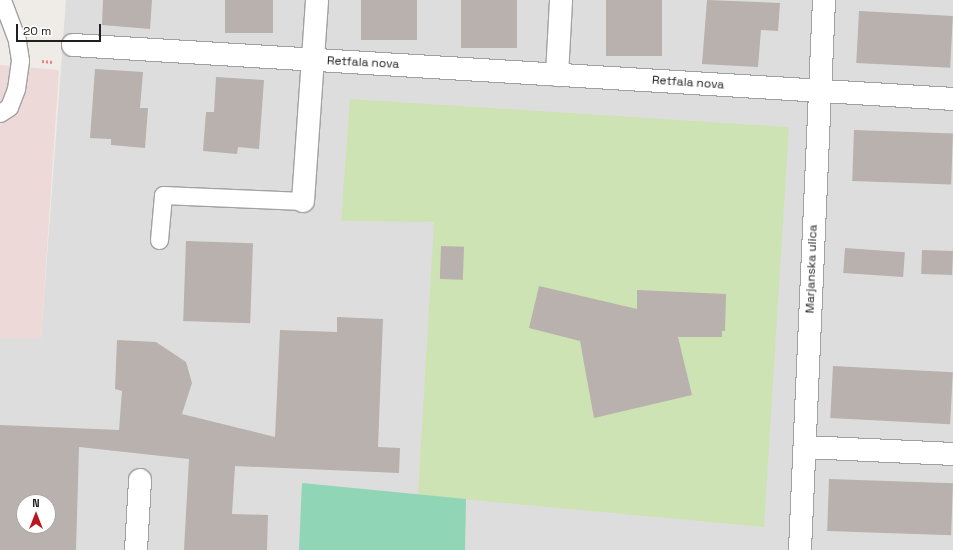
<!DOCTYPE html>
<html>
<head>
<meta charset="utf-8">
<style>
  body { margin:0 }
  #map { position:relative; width:953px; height:550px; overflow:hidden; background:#efece8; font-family:"Space Grotesk",sans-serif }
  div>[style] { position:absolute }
  .residential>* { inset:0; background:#dedddd }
  .commercial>* { inset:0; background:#eed9d9 }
  .grass>* { inset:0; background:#cee3b3 }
  .pitch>* { inset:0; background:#8fd5b6 }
  .building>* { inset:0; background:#b8b1ad; transform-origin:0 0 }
  .path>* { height:2.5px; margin-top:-1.25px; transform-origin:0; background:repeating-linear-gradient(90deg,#eb827d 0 2px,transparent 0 4px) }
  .roads { filter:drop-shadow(1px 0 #a1a1a1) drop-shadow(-1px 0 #a1a1a1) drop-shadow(0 1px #a1a1a1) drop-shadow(0 -1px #a1a1a1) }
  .lane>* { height:17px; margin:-8.5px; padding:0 8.5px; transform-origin:8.5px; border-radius:8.5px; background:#fff }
  .street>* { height:22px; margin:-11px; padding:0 11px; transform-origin:11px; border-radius:11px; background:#fff }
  span { translate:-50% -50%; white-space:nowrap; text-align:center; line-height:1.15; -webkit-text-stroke:4px #fff; paint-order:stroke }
  .street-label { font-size:12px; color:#202020 }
  .north { position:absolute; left:16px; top:494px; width:40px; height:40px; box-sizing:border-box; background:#fff; border:1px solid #a6a6a6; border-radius:50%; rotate:0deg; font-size:11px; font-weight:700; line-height:16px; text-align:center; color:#202020 }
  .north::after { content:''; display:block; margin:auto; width:14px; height:18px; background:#b91720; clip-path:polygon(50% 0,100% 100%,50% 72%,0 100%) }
  .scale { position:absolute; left:16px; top:24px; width:85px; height:18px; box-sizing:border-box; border:2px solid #202020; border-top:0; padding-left:5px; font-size:12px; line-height:14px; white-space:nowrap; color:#202020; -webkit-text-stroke:3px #fff; paint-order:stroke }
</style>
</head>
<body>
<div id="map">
  <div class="residential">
    <div style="clip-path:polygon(evenodd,66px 0,953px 0,953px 550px,0 550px,0 338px,41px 338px,66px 0,24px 502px,48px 502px,48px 526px,24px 526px,24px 502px)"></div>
  </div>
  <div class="commercial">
    <div style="clip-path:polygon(0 65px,59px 70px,41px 339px,0 338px)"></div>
  </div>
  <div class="grass">
    <div style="clip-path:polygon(350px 99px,789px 127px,764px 527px,418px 495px,434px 222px,341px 221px)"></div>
  </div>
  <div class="pitch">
    <div style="clip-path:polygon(302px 483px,466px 499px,465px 550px,299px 550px)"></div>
  </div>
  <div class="building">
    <div style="clip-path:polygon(103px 0,152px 0,150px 29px,102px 25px)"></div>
    <div style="left:225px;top:0;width:48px;height:33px"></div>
    <div style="left:361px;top:0;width:56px;height:40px"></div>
    <div style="left:461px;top:0;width:56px;height:48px"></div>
    <div style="left:606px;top:0;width:56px;height:56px"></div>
    <div style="clip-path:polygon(707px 0,780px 3px,778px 31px,761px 30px,758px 67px,702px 64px)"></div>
    <div style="left:859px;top:11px;width:94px;height:52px;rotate:3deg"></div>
    <div style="clip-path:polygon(95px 69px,143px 72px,140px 108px,148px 108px,145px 148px,111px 145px,111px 139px,90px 138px)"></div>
    <div style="clip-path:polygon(216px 77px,264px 80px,259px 149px,238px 147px,237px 154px,203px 151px,206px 112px,214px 112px)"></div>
    <div style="left:854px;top:130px;width:99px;height:51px;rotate:2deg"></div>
    <div style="left:186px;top:241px;width:67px;height:80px;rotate:2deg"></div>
    <div style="left:441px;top:246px;width:23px;height:33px;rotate:2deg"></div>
    <div style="left:845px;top:248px;width:60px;height:25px;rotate:4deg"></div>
    <div style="left:922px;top:250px;width:31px;height:24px;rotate:2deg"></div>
    <div style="clip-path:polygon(539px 286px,637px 309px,637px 290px,726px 294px,725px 331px,722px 331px,722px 337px,678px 337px,692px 395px,594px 418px,580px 341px,529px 328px)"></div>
    <div style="clip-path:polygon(evenodd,337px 317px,383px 319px,378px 447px,400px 448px,399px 473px,235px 466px,232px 514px,268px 515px,267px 550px,184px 550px,189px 459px,79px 447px,76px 550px,0 550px,0 425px,119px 430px,122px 391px,115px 389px,117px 340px,156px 342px,186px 362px,192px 383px,182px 414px,275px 437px,280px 330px,337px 332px,337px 317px,24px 502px,48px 502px,48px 526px,24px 526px,24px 502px)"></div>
    <div style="left:833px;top:366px;width:120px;height:52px;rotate:3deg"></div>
    <div style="left:829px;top:479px;width:124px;height:52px;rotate:2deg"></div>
  </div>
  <div class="path">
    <div style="left:42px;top:61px;width:11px;rotate:5deg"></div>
  </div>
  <div class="roads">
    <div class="lane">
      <div style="left:0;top:113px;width:11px;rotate:-34deg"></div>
      <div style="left:9px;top:107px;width:19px;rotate:-69deg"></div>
      <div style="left:16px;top:89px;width:29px;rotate:-82deg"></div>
      <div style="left:20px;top:60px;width:20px;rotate:-99deg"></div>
      <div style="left:17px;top:40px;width:43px;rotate:-110.6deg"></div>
      <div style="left:159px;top:240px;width:45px;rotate:-84.9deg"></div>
      <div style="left:163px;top:195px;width:140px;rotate:2.5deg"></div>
    </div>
    <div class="street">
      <div style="left:73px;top:45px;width:882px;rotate:3.51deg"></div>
      <div style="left:557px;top:75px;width:75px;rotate:-86.9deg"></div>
      <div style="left:303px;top:201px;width:201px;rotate:-86deg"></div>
      <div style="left:805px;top:447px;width:148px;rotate:2.7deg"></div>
      <div style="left:136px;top:550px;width:70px;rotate:-86.7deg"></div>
      <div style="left:800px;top:550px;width:551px;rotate:-87.5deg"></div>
    </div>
  </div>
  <div class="street-label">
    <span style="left:363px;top:63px;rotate:3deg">Retfala nova</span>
    <span style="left:688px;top:83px;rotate:4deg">Retfala nova</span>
    <span style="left:812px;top:269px;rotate:-88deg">Marjanska ulica</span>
  </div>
  <div class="north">N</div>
  <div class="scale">20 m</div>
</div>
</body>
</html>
